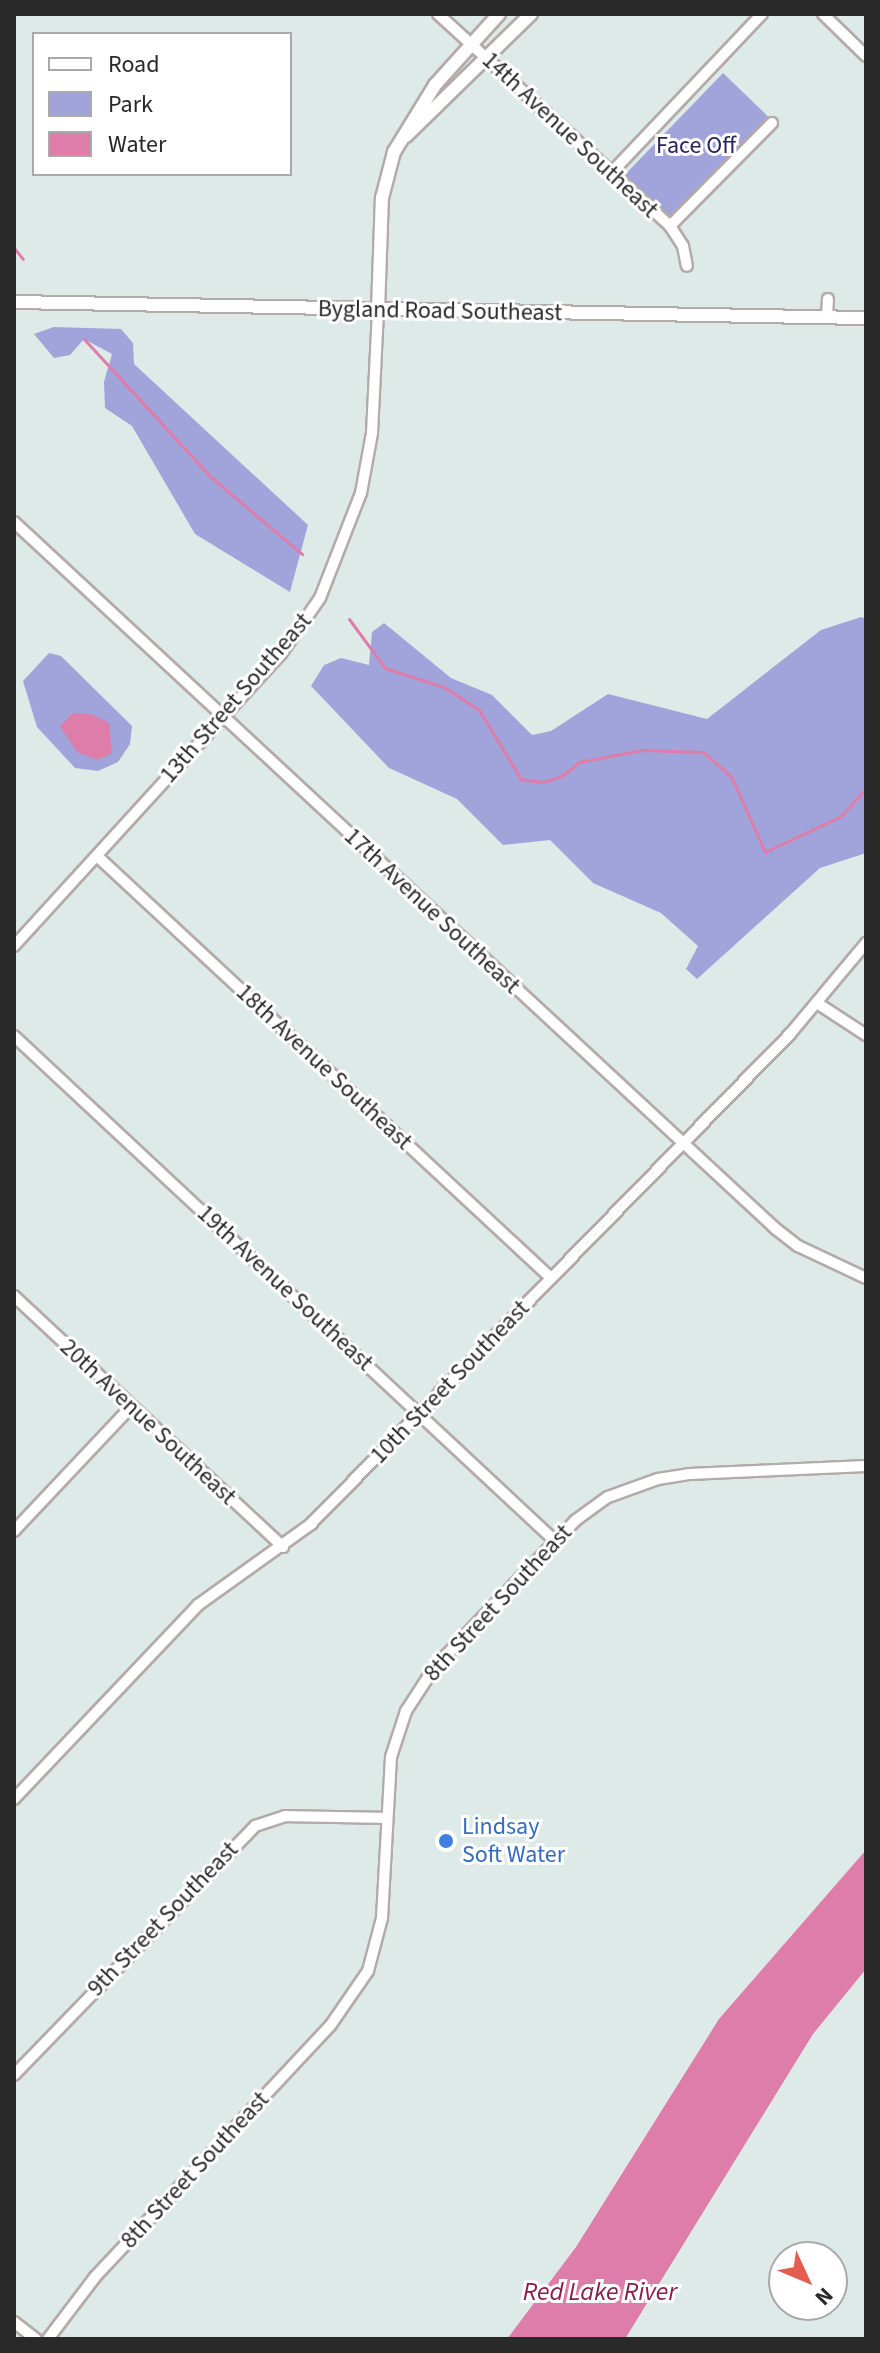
<!DOCTYPE html>
<html>
<head>
<meta charset="utf-8">
<style>
  body { margin:0 }
  #map { position:relative; width:880px; height:2353px; overflow:hidden; background:#ddeae8; font-family:"Source Sans 3",sans-serif }
  div>[style] { position:absolute }
  .green>* { inset:0; background:#a0a4da; transform-origin:0 0 }
  .water>* { inset:0; background:#df7daa }
  .stream>* { height:3px; margin:-1.5px; padding:0 1.5px; transform-origin:1.5px; border-radius:1.5px; background:#df7daa }
  .roads { filter:drop-shadow(2px 0 #b4aba9) drop-shadow(-2px 0 #b4aba9) drop-shadow(0 2px #b4aba9) drop-shadow(0 -2px #b4aba9) }
  .minor>* { height:10px; margin:-5px; padding:0 5px; transform-origin:5px; border-radius:5px; background:#fff }
  .tertiary>* { height:12px; margin:-6px; padding:0 6px; transform-origin:6px; border-radius:6px; background:#fff }
  .dots>* { width:22px; height:22px; translate:-50% -50%; box-sizing:border-box; border:4px solid #fff; border-radius:50% }
  span { translate:-50% -50%; white-space:nowrap; text-align:center; line-height:1.15; -webkit-text-stroke:6px #fff; paint-order:stroke }
  .street-label { font-size:24px; color:#292929 }
  .park-label { font-size:24px; color:#26235d }
  .shop-label { font-size:24px; color:#366cbe }
  .left { translate:0 -50%; text-align:left }
  .water-label { font-size:26px; color:#891e47; font-style:italic }
  .frame { position:absolute; inset:0; border:16px solid #292929; pointer-events:none }
  .legend { position:absolute; left:32px; top:32px; width:260px; height:144px; box-sizing:border-box; background:#fff; border:2px solid #a9a9a9; margin:0; padding:10px 14px; list-style:none; font-size:24px; color:#292929 }
  .legend li { display:flex; align-items:center; gap:16px; height:40px }
  .legend b { width:40px; border:2px solid #a9a9a9 }
  .north { position:absolute; left:768px; top:2241px; width:80px; height:80px; box-sizing:border-box; background:#fff; border:2px solid #a9a9a9; border-radius:50%; rotate:134deg; font-size:22px; font-weight:700; line-height:32px; text-align:center; color:#292929 }
  .north::after { content:''; display:block; margin:auto; width:28px; height:36px; background:#e35d51; clip-path:polygon(50% 0,100% 100%,50% 72%,0 100%) }
</style>
</head>
<body>
<div id="map">
  <div class="green">
    <div style="left:723px;top:73px;width:63px;height:142px;rotate:44deg"></div>
    <div style="clip-path:polygon(54px 327px,121px 329px,133px 343px,134px 364px,308px 525px,290px 592px,195px 534px,132px 426px,105px 408px,104px 382px,112px 354px,84px 339px,70px 355px,54px 358px,34px 334px)"></div>
    <div style="clip-path:polygon(861px 617px,866px 619px,866px 853px,820px 868px,697px 979px,686px 969px,698px 946px,661px 913px,593px 883px,550px 840px,503px 845px,457px 799px,389px 768px,311px 686px,324px 665px,341px 658px,369px 665px,372px 632px,384px 623px,451px 678px,492px 695px,532px 735px,551px 731px,608px 694px,707px 719px,821px 630px)"></div>
    <div style="clip-path:polygon(49px 653px,61px 656px,132px 726px,130px 744px,118px 762px,98px 771px,75px 768px,37px 727px,23px 681px)"></div>
  </div>
  <div class="water">
    <div style="clip-path:polygon(73px 713px,91px 714px,109px 723px,112px 753px,98px 760px,77px 752px,60px 726px)"></div>
    <div style="clip-path:polygon(866px 1850px,866px 1969px,813px 2034px,625px 2339px,507px 2339px,576px 2247px,719px 2019px)"></div>
  </div>
  <div class="stream">
    <div style="left:14px;top:248px;width:14px;rotate:51deg"></div>
    <div style="left:84px;top:339px;width:189px;rotate:47.4deg"></div>
    <div style="left:212px;top:478px;width:118px;rotate:40.2deg"></div>
    <div style="left:349px;top:619px;width:61px;rotate:53.7deg"></div>
    <div style="left:385px;top:668px;width:62px;rotate:17.9deg"></div>
    <div style="left:444px;top:687px;width:42px;rotate:33.3deg"></div>
    <div style="left:479px;top:710px;width:81px;rotate:58.7deg"></div>
    <div style="left:521px;top:779px;width:22px;rotate:8deg"></div>
    <div style="left:543px;top:782px;width:20px;rotate:-18deg"></div>
    <div style="left:562px;top:776px;width:22px;rotate:-39deg"></div>
    <div style="left:579px;top:762px;width:64px;rotate:-10.8deg"></div>
    <div style="left:642px;top:750px;width:61px;rotate:1.9deg"></div>
    <div style="left:703px;top:752px;width:37px;rotate:41deg"></div>
    <div style="left:731px;top:776px;width:83px;rotate:65.9deg"></div>
    <div style="left:765px;top:852px;width:84px;rotate:-25.3deg"></div>
    <div style="left:841px;top:816px;width:38px;rotate:-48deg"></div>
  </div>
  <div class="roads">
    <div class="minor">
      <div style="left:438px;top:14px;width:314px;rotate:42.4deg"></div>
      <div style="left:670px;top:226px;width:24px;rotate:57deg"></div>
      <div style="left:683px;top:246px;width:20px;rotate:79deg"></div>
      <div style="left:823px;top:14px;width:60px;rotate:44.3deg"></div>
      <div style="left:612px;top:172px;width:218px;rotate:-46.5deg"></div>
      <div style="left:670px;top:226px;width:145px;rotate:-45.3deg"></div>
      <div style="left:827px;top:317px;width:18px;rotate:-87deg"></div>
      <div style="left:14px;top:522px;width:1039px;rotate:42.86deg"></div>
      <div style="left:776px;top:1229px;width:28px;rotate:38deg"></div>
      <div style="left:798px;top:1246px;width:75px;rotate:25.2deg"></div>
      <div style="left:97px;top:856px;width:620px;rotate:42.91deg"></div>
      <div style="left:14px;top:946px;width:396px;rotate:-47.6deg"></div>
      <div style="left:281px;top:654px;width:68px;rotate:-55.1deg"></div>
      <div style="left:320px;top:598px;width:113px;rotate:-68.7deg"></div>
      <div style="left:361px;top:493px;width:61px;rotate:-79.6deg"></div>
      <div style="left:372px;top:433px;width:123px;rotate:-87.2deg"></div>
      <div style="left:817px;top:1003px;width:59px;rotate:33.1deg"></div>
      <div style="left:14px;top:1036px;width:740px;rotate:43.03deg"></div>
      <div style="left:14px;top:1296px;width:368px;rotate:43deg"></div>
      <div style="left:14px;top:1531px;width:170px;rotate:-46.7deg"></div>
      <div style="left:14px;top:1799px;width:267px;rotate:-46.5deg"></div>
      <div style="left:198px;top:1605px;width:139px;rotate:-35.6deg"></div>
      <div style="left:311px;top:1524px;width:685px;rotate:-45.65deg"></div>
      <div style="left:790px;top:1034px;width:119px;rotate:-50.1deg"></div>
      <div style="left:14px;top:2075px;width:347px;rotate:-45.9deg"></div>
      <div style="left:255px;top:1826px;width:32px;rotate:-18deg"></div>
      <div style="left:285px;top:1816px;width:101px;rotate:1.1deg"></div>
      <div style="left:14px;top:2322px;width:28px;rotate:38deg"></div>
      <div style="left:48px;top:2339px;width:78px;rotate:-52.8deg"></div>
      <div style="left:95px;top:2277px;width:344px;rotate:-46.9deg"></div>
      <div style="left:330px;top:2026px;width:67px;rotate:-55.4deg"></div>
      <div style="left:368px;top:1971px;width:55px;rotate:-75.2deg"></div>
      <div style="left:382px;top:1918px;width:161px;rotate:-86.8deg"></div>
      <div style="left:391px;top:1757px;width:48px;rotate:-71.9deg"></div>
      <div style="left:406px;top:1711px;width:51px;rotate:-56.9deg"></div>
      <div style="left:434px;top:1668px;width:205px;rotate:-46.2deg"></div>
      <div style="left:576px;top:1520px;width:39px;rotate:-36deg"></div>
      <div style="left:608px;top:1497px;width:53px;rotate:-19.8deg"></div>
      <div style="left:658px;top:1479px;width:31px;rotate:-9deg"></div>
      <div style="left:689px;top:1474px;width:177px;rotate:-2.6deg"></div>
    </div>
    <div class="tertiary">
      <div style="left:406px;top:136px;width:175px;rotate:-44.3deg"></div>
      <div style="left:14px;top:302px;width:852px;rotate:1.08deg"></div>
      <div style="left:378px;top:310px;width:112px;rotate:-88deg"></div>
      <div style="left:382px;top:198px;width:48px;rotate:-75.4deg"></div>
      <div style="left:394px;top:152px;width:79px;rotate:-58.5deg"></div>
      <div style="left:435px;top:85px;width:96px;rotate:-48deg"></div>
    </div>
  </div>
  <div class="dots">
    <div style="left:446px;top:1841px;background:#3f7fe0"></div>
  </div>
  <div class="street-label">
    <span style="left:570px;top:135px;rotate:43deg">14th Avenue Southeast</span>
    <span style="left:440px;top:311px;rotate:1deg">Bygland Road Southeast</span>
    <span style="left:236px;top:698px;rotate:-49deg">13th Street Southeast</span>
    <span style="left:432px;top:911px;rotate:43deg">17th Avenue Southeast</span>
    <span style="left:324px;top:1067px;rotate:43deg">18th Avenue Southeast</span>
    <span style="left:285px;top:1288px;rotate:43deg">19th Avenue Southeast</span>
    <span style="left:450px;top:1382px;rotate:-46deg">10th Street Southeast</span>
    <span style="left:148px;top:1422px;rotate:43deg">20th Avenue Southeast</span>
    <span style="left:498px;top:1603px;rotate:-47deg">8th Street Southeast</span>
    <span style="left:163px;top:1919px;rotate:-46deg">9th Street Southeast</span>
    <span style="left:195px;top:2170px;rotate:-47deg">8th Street Southeast</span>
  </div>
  <div class="park-label">
    <span style="left:696px;top:146px">Face Off</span>
  </div>
  <div class="shop-label">
    <span class="left" style="left:462px;top:1841px">Lindsay<br>Soft Water</span>
  </div>
  <div class="water-label">
    <span style="left:600px;top:2292px">Red Lake River</span>
  </div>
  <div class="frame"></div>
  <ul class="legend">
  <li><b style="height:10px;background:#fff"></b>Road</li>
  <li><b style="height:22px;background:#a0a4da"></b>Park</li>
  <li><b style="height:22px;background:#df7daa"></b>Water</li>
  </ul>
  <div class="north">N</div>
</div>
</body>
</html>
